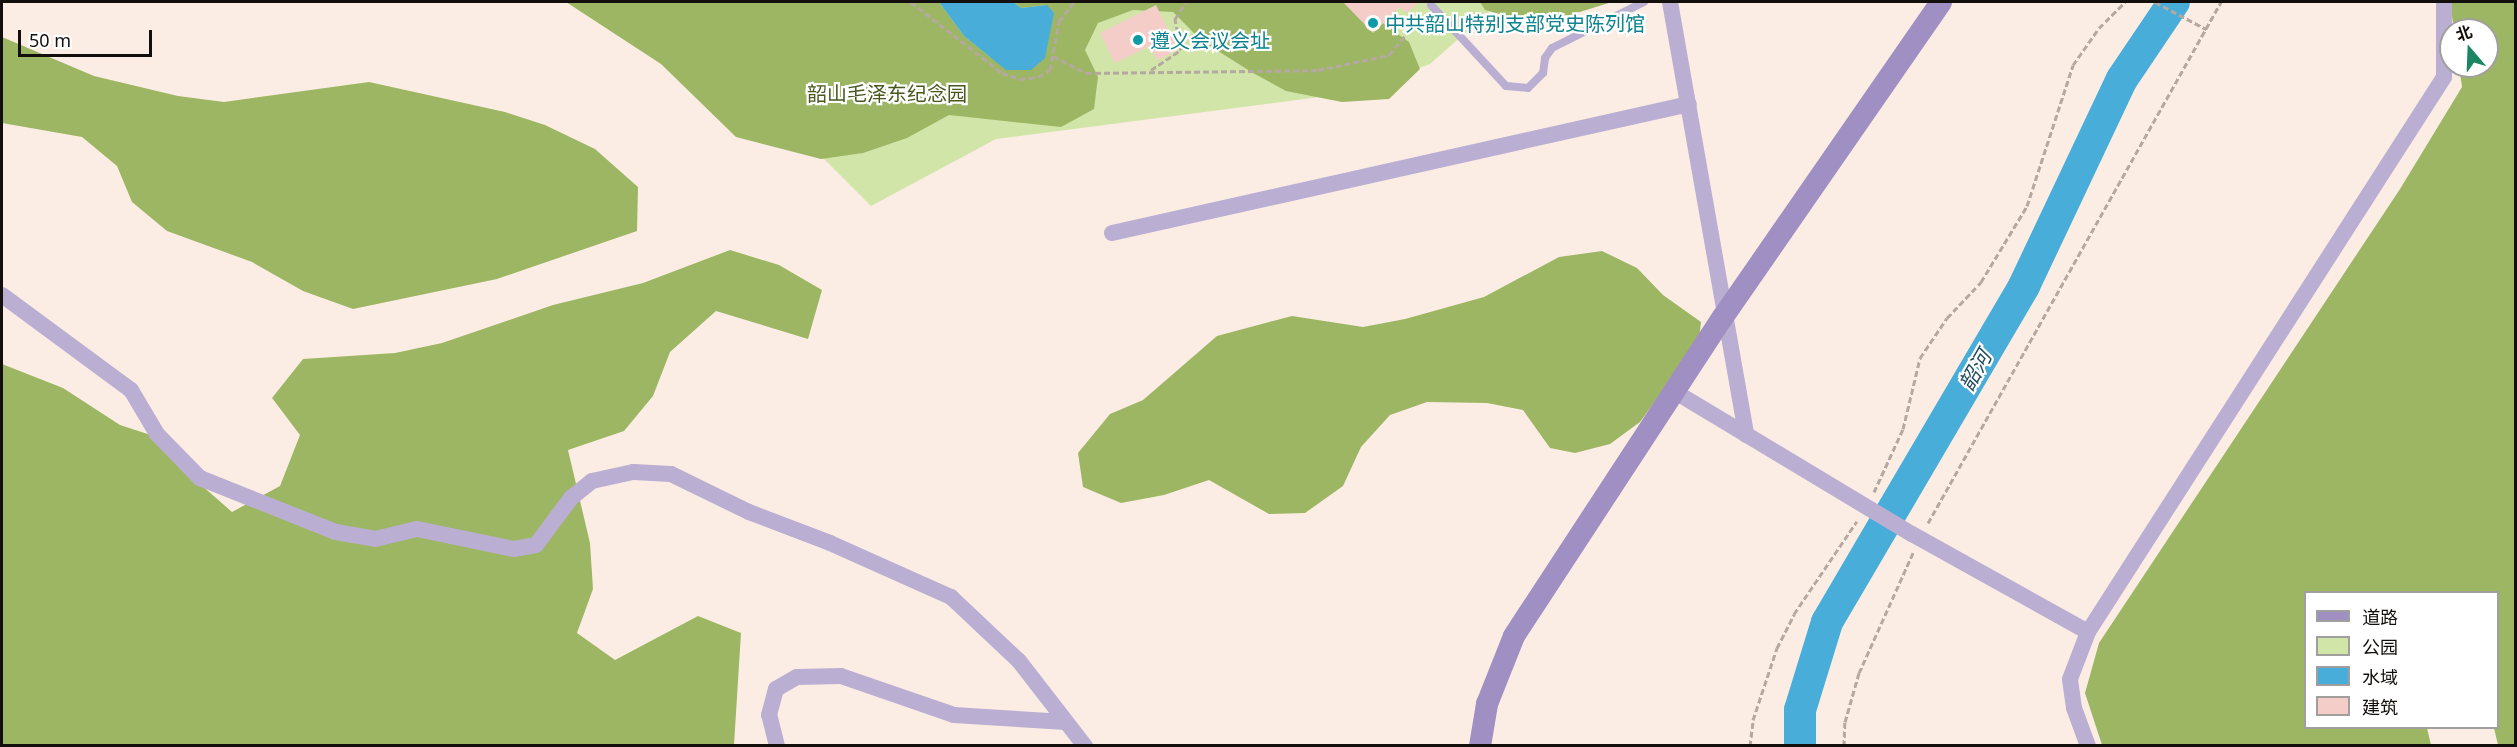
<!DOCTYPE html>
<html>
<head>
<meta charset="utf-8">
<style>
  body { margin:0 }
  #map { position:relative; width:2517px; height:747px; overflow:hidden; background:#fcede4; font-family:"Noto Sans","Noto Sans SC",sans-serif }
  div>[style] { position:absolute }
  .green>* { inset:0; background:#d1e5a8 }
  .forest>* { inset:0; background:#9db664 }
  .water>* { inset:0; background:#48add9 }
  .river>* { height:32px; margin:-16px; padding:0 16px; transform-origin:16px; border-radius:16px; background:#48add9 }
  .building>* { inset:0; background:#f4cdc8 }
  .path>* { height:3px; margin-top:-1.5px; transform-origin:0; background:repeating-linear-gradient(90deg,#b4a8a1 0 6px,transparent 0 9px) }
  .service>* { height:8px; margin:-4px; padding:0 4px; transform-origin:4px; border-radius:4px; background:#baafd2 }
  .minor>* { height:16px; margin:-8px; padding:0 8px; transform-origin:8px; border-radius:8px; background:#baafd2 }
  .secondary>* { height:22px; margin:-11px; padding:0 11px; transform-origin:11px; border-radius:11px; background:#9f8fc2 }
  .dots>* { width:16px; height:16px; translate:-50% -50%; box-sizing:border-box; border:3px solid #fff; border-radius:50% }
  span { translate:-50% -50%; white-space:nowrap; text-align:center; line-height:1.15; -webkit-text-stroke:4.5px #fff; paint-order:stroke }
  .culture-label { font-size:20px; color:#0d838f }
  .left { translate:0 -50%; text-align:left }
  .park-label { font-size:20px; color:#48581e }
  .water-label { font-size:21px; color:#214b5e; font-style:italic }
  .frame { position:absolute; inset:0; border:3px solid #130f0c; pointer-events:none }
  .legend { position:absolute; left:2304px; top:591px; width:195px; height:138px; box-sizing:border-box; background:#fff; border:2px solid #a19f9e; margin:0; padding:8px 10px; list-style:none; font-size:18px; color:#130f0c }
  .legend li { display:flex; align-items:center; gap:12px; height:30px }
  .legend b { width:30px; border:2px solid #a19f9e }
  .north { position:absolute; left:2439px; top:18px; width:60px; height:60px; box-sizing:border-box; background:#fff; border:2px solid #a19f9e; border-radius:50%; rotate:341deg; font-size:16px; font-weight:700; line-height:24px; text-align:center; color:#130f0c }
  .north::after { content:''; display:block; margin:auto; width:21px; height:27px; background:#1c8561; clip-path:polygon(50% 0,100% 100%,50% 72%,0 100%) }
  .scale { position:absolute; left:18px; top:30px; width:134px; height:27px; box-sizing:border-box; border:3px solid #130f0c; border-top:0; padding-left:8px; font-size:18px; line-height:21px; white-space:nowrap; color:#130f0c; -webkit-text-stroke:4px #fff; paint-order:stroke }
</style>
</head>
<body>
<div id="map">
  <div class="green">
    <div style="clip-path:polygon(583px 2px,1500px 2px,1430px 64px,1350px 93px,996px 139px,871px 206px,797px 132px)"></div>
  </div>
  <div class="forest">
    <div style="clip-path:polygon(566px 2px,939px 2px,964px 36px,990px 57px,1047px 5px,1021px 8px,1013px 2px,1354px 2px,1409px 42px,1420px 69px,1389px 99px,1342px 102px,1286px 91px,1253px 73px,1202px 41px,1173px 12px,1133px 10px,1098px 23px,1085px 50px,1098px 77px,1094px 109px,1061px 127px,949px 115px,907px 138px,863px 153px,821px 159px,736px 137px,661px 64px)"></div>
    <div style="clip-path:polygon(1480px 2px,1612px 2px,1538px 25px,1485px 10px)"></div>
    <div style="clip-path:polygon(2450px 2px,2515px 2px,2515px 745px,2498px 745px,2494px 728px,2498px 728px,2498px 592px,2306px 592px,2306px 728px,2427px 728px,2431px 745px,2102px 745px,2085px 693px,2099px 643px,2400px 189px,2462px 87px,2459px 66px,2487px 66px,2487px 30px,2454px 30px)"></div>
    <div style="clip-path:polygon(2px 37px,94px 76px,178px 96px,224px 102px,369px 82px,505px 112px,545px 125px,595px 149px,638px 187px,637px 231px,497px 279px,353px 309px,303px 291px,252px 262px,167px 231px,132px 202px,117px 166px,82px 137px,2px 123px)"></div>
    <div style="clip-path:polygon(730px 250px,779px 265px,822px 290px,808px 339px,716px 311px,670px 352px,653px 396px,624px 431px,568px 450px,590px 543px,593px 589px,577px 633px,615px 660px,698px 616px,741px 633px,734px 745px,2px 745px,2px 364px,63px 388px,120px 425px,163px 439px,191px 476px,232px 512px,280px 486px,300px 435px,272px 398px,303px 359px,395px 353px,442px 343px,553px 305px,643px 283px)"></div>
    <div style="clip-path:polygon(1602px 251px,1637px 268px,1663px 295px,1701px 322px,1699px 340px,1640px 422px,1610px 444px,1575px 453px,1550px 448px,1523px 410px,1487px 403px,1427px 402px,1390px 415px,1361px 447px,1343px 486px,1305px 513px,1269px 514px,1209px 480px,1164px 495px,1121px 503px,1083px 487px,1078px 453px,1110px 414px,1143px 400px,1217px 336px,1292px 316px,1363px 327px,1405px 319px,1484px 297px,1559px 257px)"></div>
  </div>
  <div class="water">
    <div style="clip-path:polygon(939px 2px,1013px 2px,1021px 8px,1047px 5px,1054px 13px,1045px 58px,1031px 70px,1006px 70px,964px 36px)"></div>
  </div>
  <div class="river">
    <div style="left:1800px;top:746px;width:36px;rotate:-90deg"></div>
    <div style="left:1800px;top:710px;width:92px;rotate:-72.9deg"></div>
    <div style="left:1827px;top:622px;width:389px;rotate:-59.6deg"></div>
    <div style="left:2024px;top:286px;width:229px;rotate:-64.7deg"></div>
    <div style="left:2122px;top:79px;width:93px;rotate:-56deg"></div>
  </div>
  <div class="building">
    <div style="clip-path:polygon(1343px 2px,1419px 2px,1407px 13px,1400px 7px,1373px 33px)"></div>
    <div style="clip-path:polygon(1156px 5px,1178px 50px,1157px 60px,1150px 46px,1115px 63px,1100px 33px)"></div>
  </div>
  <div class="path">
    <div style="left:911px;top:2px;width:115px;rotate:38deg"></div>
    <div style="left:1002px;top:73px;width:19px;rotate:18deg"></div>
    <div style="left:1020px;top:79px;width:18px;rotate:-6deg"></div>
    <div style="left:1038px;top:77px;width:14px;rotate:-30deg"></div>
    <div style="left:1050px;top:70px;width:50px;rotate:-79.6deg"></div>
    <div style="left:1059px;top:21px;width:24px;rotate:-52deg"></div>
    <div style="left:2155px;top:2px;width:58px;rotate:27.9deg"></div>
    <div style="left:1053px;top:56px;width:37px;rotate:27deg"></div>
    <div style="left:1086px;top:73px;width:232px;rotate:-0.7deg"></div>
    <div style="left:1318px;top:70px;width:73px;rotate:-11.9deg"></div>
    <div style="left:1389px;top:55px;width:53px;rotate:-50.3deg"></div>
    <div style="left:1151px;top:70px;width:36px;rotate:-34deg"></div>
    <div style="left:1181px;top:50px;width:32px;rotate:-101deg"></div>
    <div style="left:1175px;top:19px;width:20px;rotate:-57deg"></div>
    <div style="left:1874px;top:492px;width:69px;rotate:-65.3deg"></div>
    <div style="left:1903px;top:429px;width:73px;rotate:-76.5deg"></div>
    <div style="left:1920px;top:358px;width:48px;rotate:-56deg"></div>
    <div style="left:1947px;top:318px;width:50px;rotate:-46.6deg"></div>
    <div style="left:1981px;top:282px;width:89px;rotate:-58.8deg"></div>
    <div style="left:2027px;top:206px;width:148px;rotate:-71.9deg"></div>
    <div style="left:2073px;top:65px;width:45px;rotate:-54.9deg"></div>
    <div style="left:2099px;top:28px;width:37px;rotate:-45deg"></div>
    <div style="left:1928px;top:523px;width:598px;rotate:-60.65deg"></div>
    <div style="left:1750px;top:746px;width:26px;rotate:-83deg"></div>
    <div style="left:1753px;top:720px;width:76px;rotate:-71.6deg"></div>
    <div style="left:1777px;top:648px;width:38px;rotate:-63deg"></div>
    <div style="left:1794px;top:614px;width:112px;rotate:-55.9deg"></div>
    <div style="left:1844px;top:746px;width:24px;rotate:-88deg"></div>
    <div style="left:1845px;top:722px;width:51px;rotate:-74.1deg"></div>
    <div style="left:1859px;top:673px;width:132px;rotate:-65.8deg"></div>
  </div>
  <div class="service">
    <div style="left:1431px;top:5px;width:110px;rotate:47.2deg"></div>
    <div style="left:1506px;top:86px;width:22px;rotate:5deg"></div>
    <div style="left:1528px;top:88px;width:21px;rotate:-45deg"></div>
    <div style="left:1543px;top:73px;width:15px;rotate:-82deg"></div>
    <div style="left:1545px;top:58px;width:12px;rotate:-55deg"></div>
    <div style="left:1552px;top:48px;width:103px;rotate:-26.6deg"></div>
  </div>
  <div class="minor">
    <div style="left:1670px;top:2px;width:440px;rotate:80deg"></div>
    <div style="left:1112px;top:233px;width:591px;rotate:-12.6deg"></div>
    <div style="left:2px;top:295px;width:160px;rotate:36.4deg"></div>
    <div style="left:131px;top:390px;width:51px;rotate:59.4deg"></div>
    <div style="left:157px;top:434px;width:62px;rotate:45.7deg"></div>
    <div style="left:200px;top:478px;width:146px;rotate:21.7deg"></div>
    <div style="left:336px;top:532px;width:40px;rotate:10deg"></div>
    <div style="left:375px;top:539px;width:43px;rotate:-13.4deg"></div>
    <div style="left:417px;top:529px;width:99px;rotate:11.7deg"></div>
    <div style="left:514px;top:549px;width:22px;rotate:-10deg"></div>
    <div style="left:536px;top:545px;width:59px;rotate:-53.3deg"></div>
    <div style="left:571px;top:498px;width:27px;rotate:-39deg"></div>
    <div style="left:592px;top:481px;width:42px;rotate:-12.4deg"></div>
    <div style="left:633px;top:472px;width:38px;rotate:3deg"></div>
    <div style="left:671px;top:474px;width:87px;rotate:26deg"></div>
    <div style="left:749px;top:512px;width:87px;rotate:20.9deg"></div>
    <div style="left:830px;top:543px;width:133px;rotate:24.1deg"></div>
    <div style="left:951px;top:597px;width:93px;rotate:43.3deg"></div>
    <div style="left:1019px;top:661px;width:108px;rotate:52.2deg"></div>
    <div style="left:1677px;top:393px;width:274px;rotate:31deg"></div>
    <div style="left:1912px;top:534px;width:201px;rotate:29.1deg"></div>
    <div style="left:777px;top:746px;width:32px;rotate:-104deg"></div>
    <div style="left:769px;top:715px;width:27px;rotate:-75deg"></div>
    <div style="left:776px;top:689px;width:24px;rotate:-30deg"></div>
    <div style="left:797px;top:677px;width:44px;rotate:-1.3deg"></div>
    <div style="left:841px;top:676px;width:120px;rotate:19deg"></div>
    <div style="left:954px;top:715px;width:112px;rotate:3.6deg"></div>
    <div style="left:2088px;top:746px;width:40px;rotate:-110.2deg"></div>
    <div style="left:2074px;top:708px;width:29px;rotate:-98deg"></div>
    <div style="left:2070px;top:679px;width:50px;rotate:-69deg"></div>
    <div style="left:2088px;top:632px;width:659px;rotate:-57.32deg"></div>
    <div style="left:2444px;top:77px;width:75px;rotate:-90deg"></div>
  </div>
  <div class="secondary">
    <div style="left:1480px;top:746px;width:43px;rotate:-80.5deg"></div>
    <div style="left:1487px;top:704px;width:73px;rotate:-68.3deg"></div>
    <div style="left:1514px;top:636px;width:381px;rotate:-56.8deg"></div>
    <div style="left:1723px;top:317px;width:383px;rotate:-55.3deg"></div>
  </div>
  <div class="dots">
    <div style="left:1373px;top:23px;background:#0f9aa8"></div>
    <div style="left:1138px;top:40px;background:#0f9aa8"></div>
  </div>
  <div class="culture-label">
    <span class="left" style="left:1385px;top:23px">中共韶山特别支部党史陈列馆</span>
    <span class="left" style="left:1150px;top:40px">遵义会议会址</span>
  </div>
  <div class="park-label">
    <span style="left:887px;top:93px">韶山毛泽东纪念园</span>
  </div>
  <div class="water-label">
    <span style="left:1975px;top:370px;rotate:-60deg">韶河</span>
  </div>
  <div class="frame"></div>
  <ul class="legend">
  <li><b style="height:8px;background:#9f8fc2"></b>道路</li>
  <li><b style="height:16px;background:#d1e5a8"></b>公园</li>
  <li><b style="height:16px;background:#48add9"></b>水域</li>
  <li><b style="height:16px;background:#f4cdc8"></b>建筑</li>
  </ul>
  <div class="north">北</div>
  <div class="scale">50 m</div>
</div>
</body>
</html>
